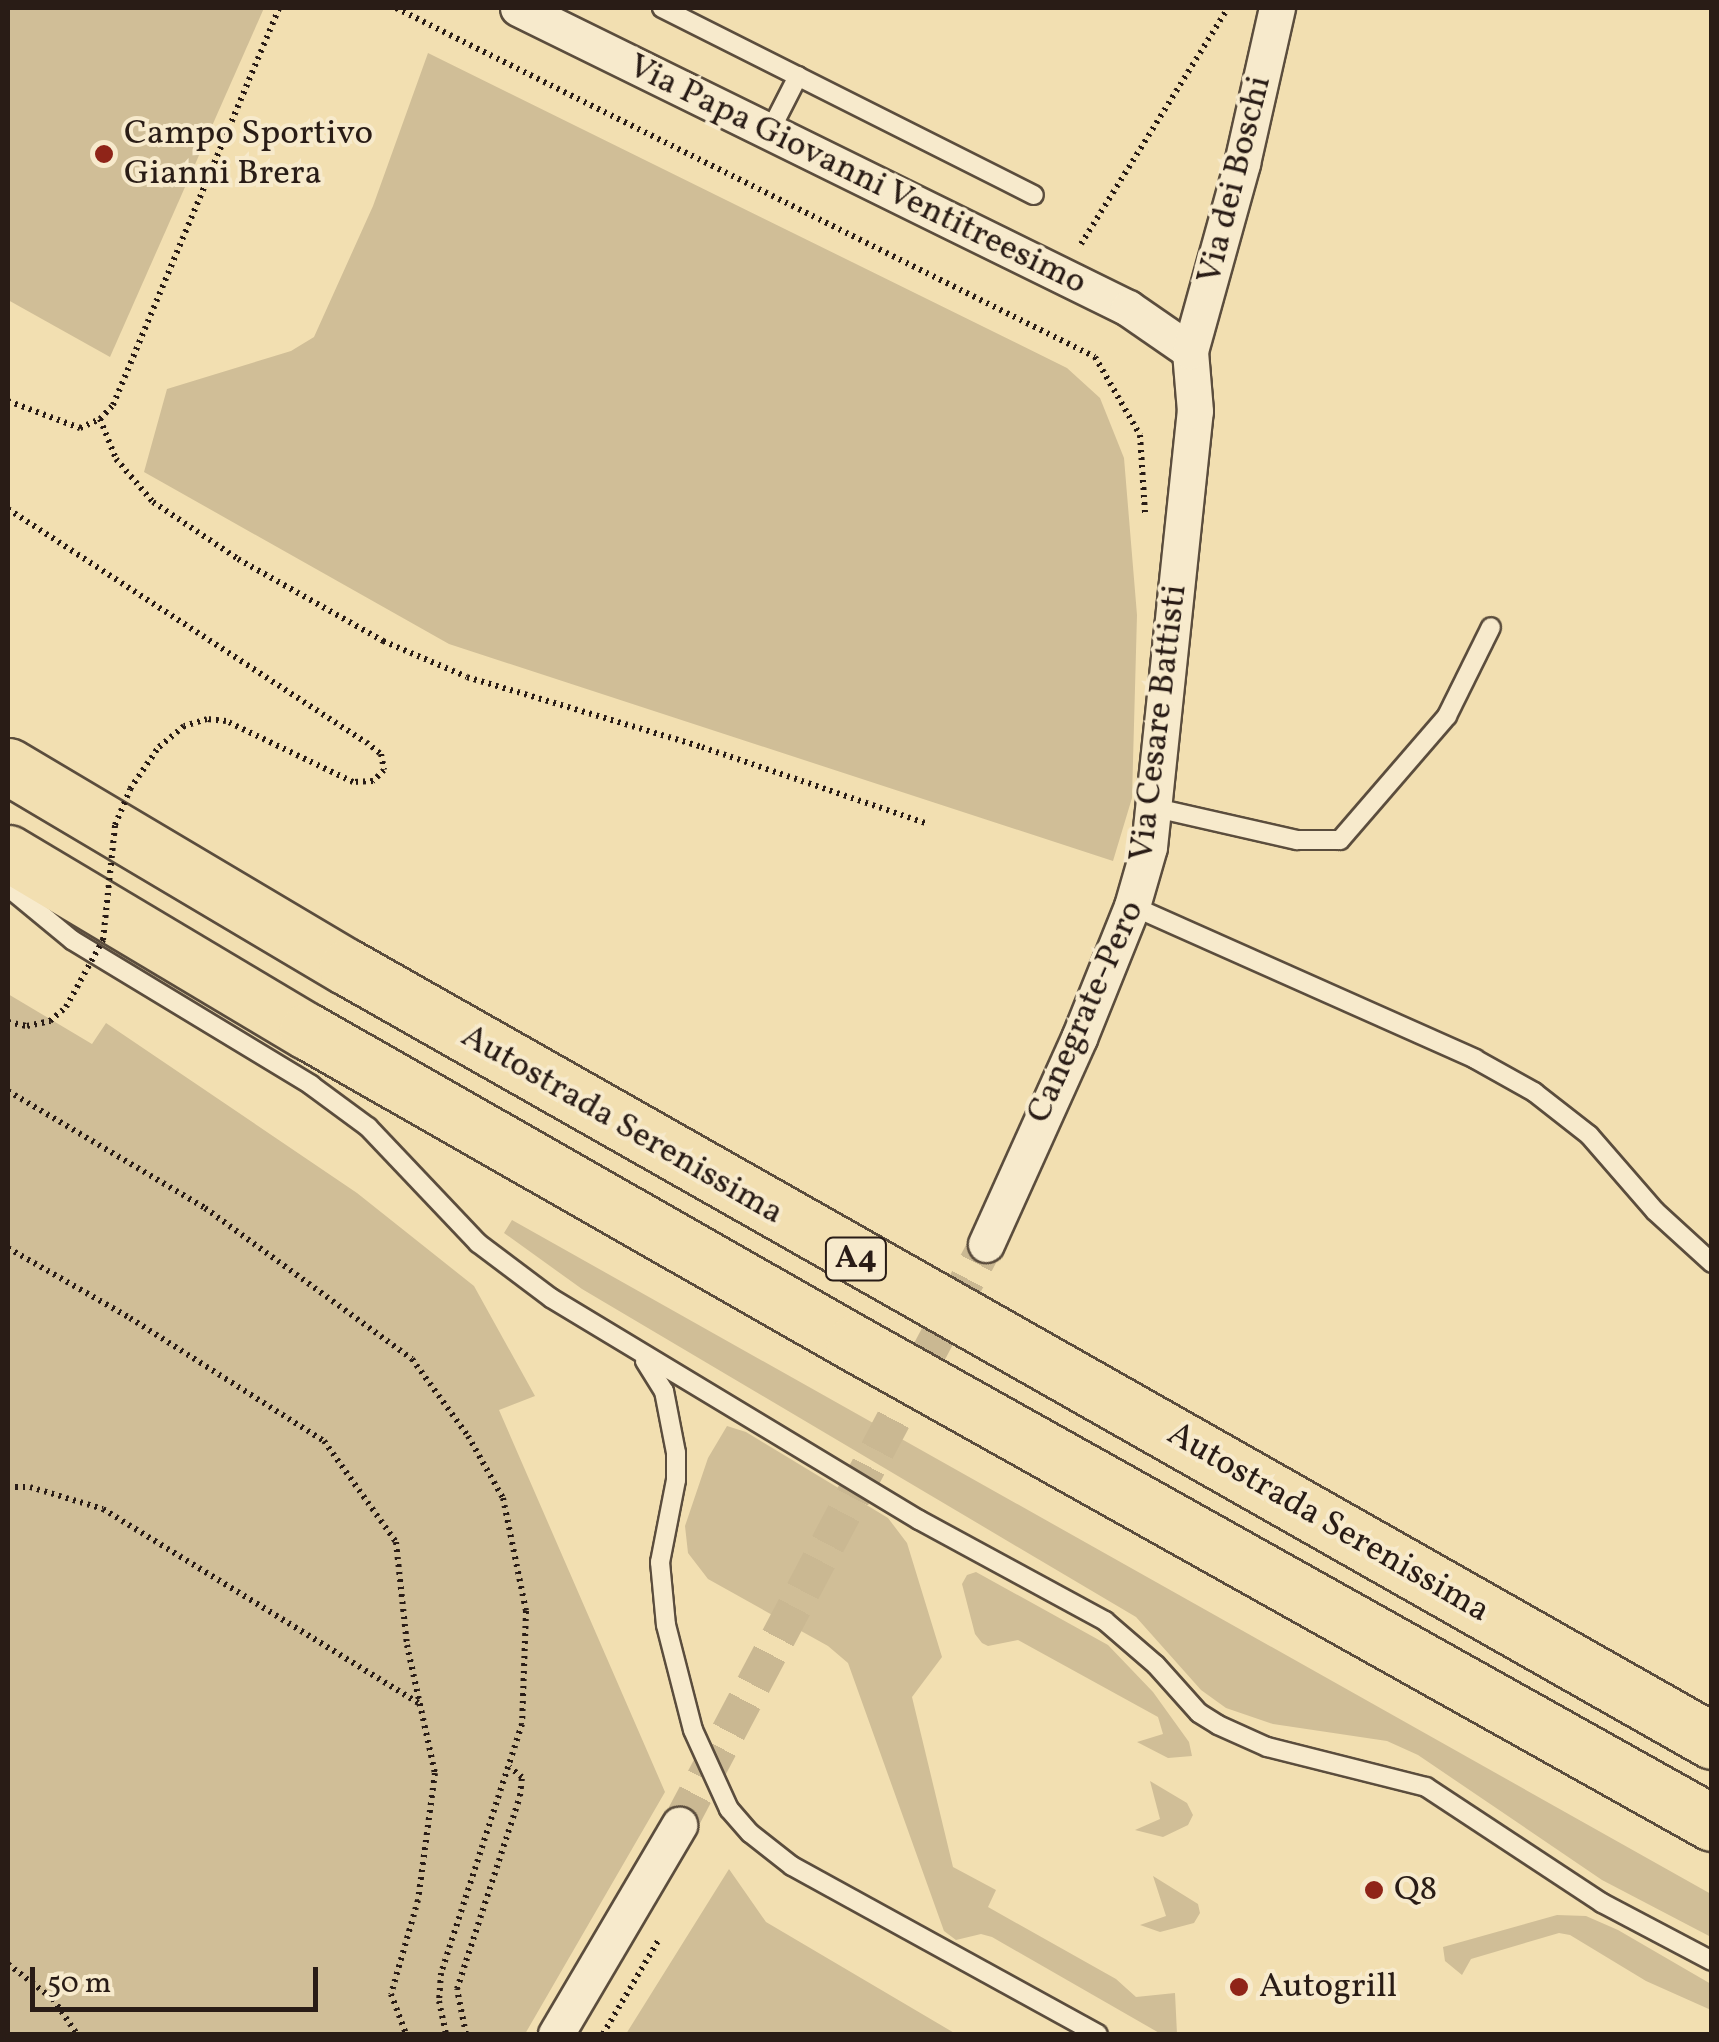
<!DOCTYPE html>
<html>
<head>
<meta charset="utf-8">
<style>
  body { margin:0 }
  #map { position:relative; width:1719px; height:2042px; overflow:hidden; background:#f2dfb1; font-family:Vollkorn,serif }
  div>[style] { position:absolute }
  .green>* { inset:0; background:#d0be97 }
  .minor-tunnel>* { height:35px; margin-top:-17.5px; transform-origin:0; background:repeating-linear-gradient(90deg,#cab892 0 35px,transparent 0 53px) }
  .path>* { height:6px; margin-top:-3px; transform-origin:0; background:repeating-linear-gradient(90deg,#291c16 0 2.5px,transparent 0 7.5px) }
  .roads { filter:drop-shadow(2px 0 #5b4d3d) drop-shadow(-2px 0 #5b4d3d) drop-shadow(0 2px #5b4d3d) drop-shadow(0 -2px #5b4d3d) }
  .service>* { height:18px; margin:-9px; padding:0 9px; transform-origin:9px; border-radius:9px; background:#f7eacc }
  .minor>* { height:35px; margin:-17.5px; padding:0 17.5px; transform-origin:17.5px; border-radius:17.5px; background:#f7eacc }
  .motorway>* { height:55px; margin:-27.5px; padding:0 27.5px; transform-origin:27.5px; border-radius:27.5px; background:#f2dfb1 }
  .path-bridge>* { height:6px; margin-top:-3px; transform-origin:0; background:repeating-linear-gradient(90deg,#291c16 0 2.5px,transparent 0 7.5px) }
  .dots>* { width:28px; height:28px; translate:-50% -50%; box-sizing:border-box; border:5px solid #f7eacc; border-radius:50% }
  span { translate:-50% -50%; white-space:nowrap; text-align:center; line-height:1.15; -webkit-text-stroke:8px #f7eacc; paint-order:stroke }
  .shield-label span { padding:2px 8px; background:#f7eacc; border:2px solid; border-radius:8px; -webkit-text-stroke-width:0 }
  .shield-label { font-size:32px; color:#291c16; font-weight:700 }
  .poi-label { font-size:35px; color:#291c16 }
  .left { translate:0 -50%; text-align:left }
  .street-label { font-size:35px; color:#291c16 }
  .frame { position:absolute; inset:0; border:10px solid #291c16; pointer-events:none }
  .scale { position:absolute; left:30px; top:1967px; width:288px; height:45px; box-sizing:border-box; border:5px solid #291c16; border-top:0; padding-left:12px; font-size:30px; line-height:35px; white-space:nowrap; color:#291c16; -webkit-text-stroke:8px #f7eacc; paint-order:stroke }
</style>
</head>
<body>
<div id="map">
  <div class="green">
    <div style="clip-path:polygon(8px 8px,264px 8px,110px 357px,8px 300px)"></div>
    <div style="clip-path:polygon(428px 53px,1067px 368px,1100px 398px,1124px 458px,1137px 615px,1132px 798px,1113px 861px,449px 644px,144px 472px,167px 389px,291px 351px,314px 337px,373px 206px)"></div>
    <div style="clip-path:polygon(8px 994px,92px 1044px,106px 1023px,357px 1193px,474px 1286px,535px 1396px,499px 1410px,665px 1792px,525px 2034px,8px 2034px)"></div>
    <div style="clip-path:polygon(512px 1220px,1711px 1894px,1711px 1937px,1602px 1880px,1418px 1755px,1387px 1741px,1273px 1724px,1226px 1708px,1201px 1690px,1136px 1617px,582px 1289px,504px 1233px)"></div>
    <div style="clip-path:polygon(727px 1426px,746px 1432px,888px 1518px,907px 1543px,942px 1657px,912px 1697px,953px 1867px,996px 1890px,988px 1907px,1116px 1979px,1136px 1997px,1175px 1993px,1177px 2034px,1161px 2034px,992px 1937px,981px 1934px,956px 1940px,944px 1931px,848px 1663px,828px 1646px,708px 1579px,688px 1553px,685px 1526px,708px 1458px)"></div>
    <div style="clip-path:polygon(976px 1572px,1108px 1645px,1153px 1692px,1189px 1742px,1192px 1756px,1168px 1758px,1137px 1742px,1163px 1734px,1158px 1717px,1018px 1640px,988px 1646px,982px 1643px,975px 1634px,962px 1584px,967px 1575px)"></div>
    <div style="clip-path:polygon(1150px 1781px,1187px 1803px,1193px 1815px,1188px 1825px,1163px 1837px,1135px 1830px,1160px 1819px)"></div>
    <div style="clip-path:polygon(729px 1869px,766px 1922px,956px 2034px,626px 2034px)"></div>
    <div style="clip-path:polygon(1153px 1876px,1198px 1904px,1200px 1913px,1194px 1923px,1160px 1932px,1140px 1925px,1166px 1916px)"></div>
    <div style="clip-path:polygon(1557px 1915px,1586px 1916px,1618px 1930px,1711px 1984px,1711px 2010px,1646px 1981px,1570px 1935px,1559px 1933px,1471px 1959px,1462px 1975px,1445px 1961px,1443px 1947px)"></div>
  </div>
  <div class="minor-tunnel">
    <div style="left:679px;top:1825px;width:657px;rotate:-62.15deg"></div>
  </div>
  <div class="path">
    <div style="left:396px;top:8px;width:781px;rotate:26.53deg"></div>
    <div style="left:1095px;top:357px;width:90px;rotate:60deg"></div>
    <div style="left:1140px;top:435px;width:78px;rotate:86.3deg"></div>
    <div style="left:1081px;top:244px;width:278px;rotate:-58.1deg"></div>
    <div style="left:8px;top:401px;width:77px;rotate:20.6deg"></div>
    <div style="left:80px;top:428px;width:22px;rotate:-24deg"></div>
    <div style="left:100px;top:419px;width:19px;rotate:-47deg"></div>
    <div style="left:113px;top:405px;width:430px;rotate:-67.3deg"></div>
    <div style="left:100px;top:419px;width:43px;rotate:68.2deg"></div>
    <div style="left:116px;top:459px;width:57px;rotate:49.3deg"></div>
    <div style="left:153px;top:502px;width:102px;rotate:33.8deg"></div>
    <div style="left:238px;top:559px;width:167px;rotate:29.5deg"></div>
    <div style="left:383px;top:641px;width:91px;rotate:23.2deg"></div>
    <div style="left:467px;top:677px;width:245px;rotate:16.6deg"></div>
    <div style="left:702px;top:747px;width:239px;rotate:18.8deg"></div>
    <div style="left:8px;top:509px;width:427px;rotate:33.1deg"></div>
    <div style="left:366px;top:742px;width:19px;rotate:39deg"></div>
    <div style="left:381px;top:754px;width:16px;rotate:79deg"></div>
    <div style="left:384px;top:770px;width:16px;rotate:135deg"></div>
    <div style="left:373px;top:781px;width:20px;rotate:177deg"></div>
    <div style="left:353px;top:782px;width:141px;rotate:-154.3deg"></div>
    <div style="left:226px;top:721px;width:19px;rotate:-174deg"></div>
    <div style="left:207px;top:719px;width:24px;rotate:163deg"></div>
    <div style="left:184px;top:726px;width:34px;rotate:140deg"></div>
    <div style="left:8px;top:1022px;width:19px;rotate:12deg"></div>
    <div style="left:27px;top:1026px;width:24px;rotate:-12deg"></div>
    <div style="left:8px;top:1091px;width:229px;rotate:30.7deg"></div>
    <div style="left:205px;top:1208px;width:256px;rotate:36.1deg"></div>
    <div style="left:412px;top:1359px;width:95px;rotate:54deg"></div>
    <div style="left:468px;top:1436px;width:71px;rotate:60.6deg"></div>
    <div style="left:503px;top:1498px;width:115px;rotate:78.5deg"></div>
    <div style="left:526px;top:1611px;width:113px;rotate:92deg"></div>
    <div style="left:522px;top:1724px;width:262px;rotate:108deg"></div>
    <div style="left:441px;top:1973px;width:28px;rotate:94deg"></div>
    <div style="left:439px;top:2001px;width:34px;rotate:78deg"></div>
    <div style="left:8px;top:1248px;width:141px;rotate:29.8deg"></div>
    <div style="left:130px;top:1318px;width:230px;rotate:32.4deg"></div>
    <div style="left:324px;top:1441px;width:124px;rotate:54.5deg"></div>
    <div style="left:396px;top:1542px;width:104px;rotate:83.9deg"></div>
    <div style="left:407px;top:1645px;width:131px;rotate:77.7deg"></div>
    <div style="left:435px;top:1773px;width:128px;rotate:97.6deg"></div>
    <div style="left:418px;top:1900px;width:98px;rotate:106deg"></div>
    <div style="left:391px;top:1994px;width:43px;rotate:69.4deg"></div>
    <div style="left:8px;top:1487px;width:22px"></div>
    <div style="left:30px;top:1487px;width:76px;rotate:16.8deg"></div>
    <div style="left:103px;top:1509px;width:370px;rotate:31.6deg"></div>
    <div style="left:8px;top:1964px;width:57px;rotate:37.9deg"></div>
    <div style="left:53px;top:1999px;width:42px;rotate:55.6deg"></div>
    <div style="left:466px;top:2034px;width:46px;rotate:-101.3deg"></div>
    <div style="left:457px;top:1989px;width:203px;rotate:-71.9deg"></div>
    <div style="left:520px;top:1796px;width:19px;rotate:-84deg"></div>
    <div style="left:522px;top:1777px;width:16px;rotate:-142deg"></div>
    <div style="left:603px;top:2034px;width:108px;rotate:-59.4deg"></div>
  </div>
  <div class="roads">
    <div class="service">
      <div style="left:662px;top:8px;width:416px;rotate:26.7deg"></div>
      <div style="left:769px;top:133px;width:64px;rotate:-63deg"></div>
      <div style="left:1156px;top:808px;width:145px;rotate:12.8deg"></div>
      <div style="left:1297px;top:840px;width:43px"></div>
      <div style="left:1340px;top:840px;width:164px;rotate:-49.2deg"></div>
      <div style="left:1447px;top:716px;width:99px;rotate:-63.7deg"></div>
      <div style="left:8px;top:887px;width:83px;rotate:39.6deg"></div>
      <div style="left:72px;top:940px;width:280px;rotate:31.2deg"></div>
      <div style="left:311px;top:1085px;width:71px;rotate:36.4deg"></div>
      <div style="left:368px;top:1127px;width:160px;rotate:46.5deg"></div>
      <div style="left:478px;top:1243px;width:91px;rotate:37deg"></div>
      <div style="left:551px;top:1298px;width:430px;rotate:31.1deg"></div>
      <div style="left:919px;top:1520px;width:212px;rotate:28.5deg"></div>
      <div style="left:1105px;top:1621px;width:67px;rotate:40.8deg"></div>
      <div style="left:1156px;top:1665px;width:64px;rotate:48.1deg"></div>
      <div style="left:1199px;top:1713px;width:22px;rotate:32deg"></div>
      <div style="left:1218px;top:1725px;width:54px;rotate:24.2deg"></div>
      <div style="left:1267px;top:1747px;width:164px;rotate:14.1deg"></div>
      <div style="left:1426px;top:1787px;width:211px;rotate:33.4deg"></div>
      <div style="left:1602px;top:1903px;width:124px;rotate:27.8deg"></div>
      <div style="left:1132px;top:906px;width:376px;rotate:24deg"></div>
      <div style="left:1475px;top:1059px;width:68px;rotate:29.2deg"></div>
      <div style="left:1534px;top:1092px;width:70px;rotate:38deg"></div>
      <div style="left:1589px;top:1135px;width:101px;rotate:49deg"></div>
      <div style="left:1655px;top:1211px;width:77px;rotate:42.4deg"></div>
      <div style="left:645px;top:1361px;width:36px;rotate:58deg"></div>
      <div style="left:664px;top:1391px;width:63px;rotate:79deg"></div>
      <div style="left:676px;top:1453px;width:27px;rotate:90deg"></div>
      <div style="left:676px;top:1480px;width:84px;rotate:101deg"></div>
      <div style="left:660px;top:1562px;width:63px;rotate:84.6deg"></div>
      <div style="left:666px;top:1625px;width:108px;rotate:75.6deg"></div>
      <div style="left:693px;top:1730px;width:87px;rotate:65.5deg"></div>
      <div style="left:729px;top:1809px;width:32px;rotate:49deg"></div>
      <div style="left:750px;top:1833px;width:53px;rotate:38.2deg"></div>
      <div style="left:792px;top:1866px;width:349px;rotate:28.8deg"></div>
    </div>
    <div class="minor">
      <div style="left:518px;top:8px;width:680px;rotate:26.19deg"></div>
      <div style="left:1128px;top:308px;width:75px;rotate:34.7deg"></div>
      <div style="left:986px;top:1244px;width:226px;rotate:-65.7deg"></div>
      <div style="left:1079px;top:1038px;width:142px;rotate:-68.1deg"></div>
      <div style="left:1132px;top:906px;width:61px;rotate:-73.9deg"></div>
      <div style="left:1149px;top:847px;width:438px;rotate:-84deg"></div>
      <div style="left:1195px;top:411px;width:60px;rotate:-94.8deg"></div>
      <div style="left:1190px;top:351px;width:195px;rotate:-74.5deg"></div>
      <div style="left:1242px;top:163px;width:159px;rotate:-77.3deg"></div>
      <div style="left:556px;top:2034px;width:243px;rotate:-59.5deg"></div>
    </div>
    <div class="motorway">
      <div style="left:8px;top:766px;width:394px;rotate:30.7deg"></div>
      <div style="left:347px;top:967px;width:1569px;rotate:29.55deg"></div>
      <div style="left:8px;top:853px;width:348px;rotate:30.8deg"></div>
      <div style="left:307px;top:1031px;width:630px;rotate:29.7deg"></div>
      <div style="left:854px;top:1343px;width:983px;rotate:29.22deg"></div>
    </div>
  </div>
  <div class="path-bridge">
    <div style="left:50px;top:1021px;width:21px;rotate:-41deg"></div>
    <div style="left:66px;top:1007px;width:77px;rotate:-61.1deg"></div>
    <div style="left:103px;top:940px;width:116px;rotate:-84deg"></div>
    <div style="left:115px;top:825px;width:39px;rotate:-67deg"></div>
    <div style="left:130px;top:789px;width:50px;rotate:-55.7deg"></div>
  </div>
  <div class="dots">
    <div style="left:104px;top:154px;background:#8f2418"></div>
    <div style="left:1374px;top:1890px;background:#8f2418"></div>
    <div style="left:1239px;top:1987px;background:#8f2418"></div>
  </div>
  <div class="shield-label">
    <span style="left:856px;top:1259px">A4</span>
  </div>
  <div class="poi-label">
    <span class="left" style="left:124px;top:154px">Campo Sportivo<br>Gianni Brera</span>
    <span class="left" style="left:1394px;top:1890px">Q8</span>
    <span class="left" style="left:1259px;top:1987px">Autogrill</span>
  </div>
  <div class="street-label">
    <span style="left:857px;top:175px;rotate:26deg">Via Papa Giovanni Ventitreesimo</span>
    <span style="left:1235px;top:180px;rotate:-76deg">Via dei Boschi</span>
    <span style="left:1159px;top:723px;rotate:-83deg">Via Cesare Battisti</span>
    <span style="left:1086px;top:1012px;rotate:-66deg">Canegrate-Pero</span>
    <span style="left:622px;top:1125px;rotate:30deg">Autostrada Serenissima</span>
    <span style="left:1328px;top:1523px;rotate:30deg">Autostrada Serenissima</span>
  </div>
  <div class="frame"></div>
  <div class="scale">50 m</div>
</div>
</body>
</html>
